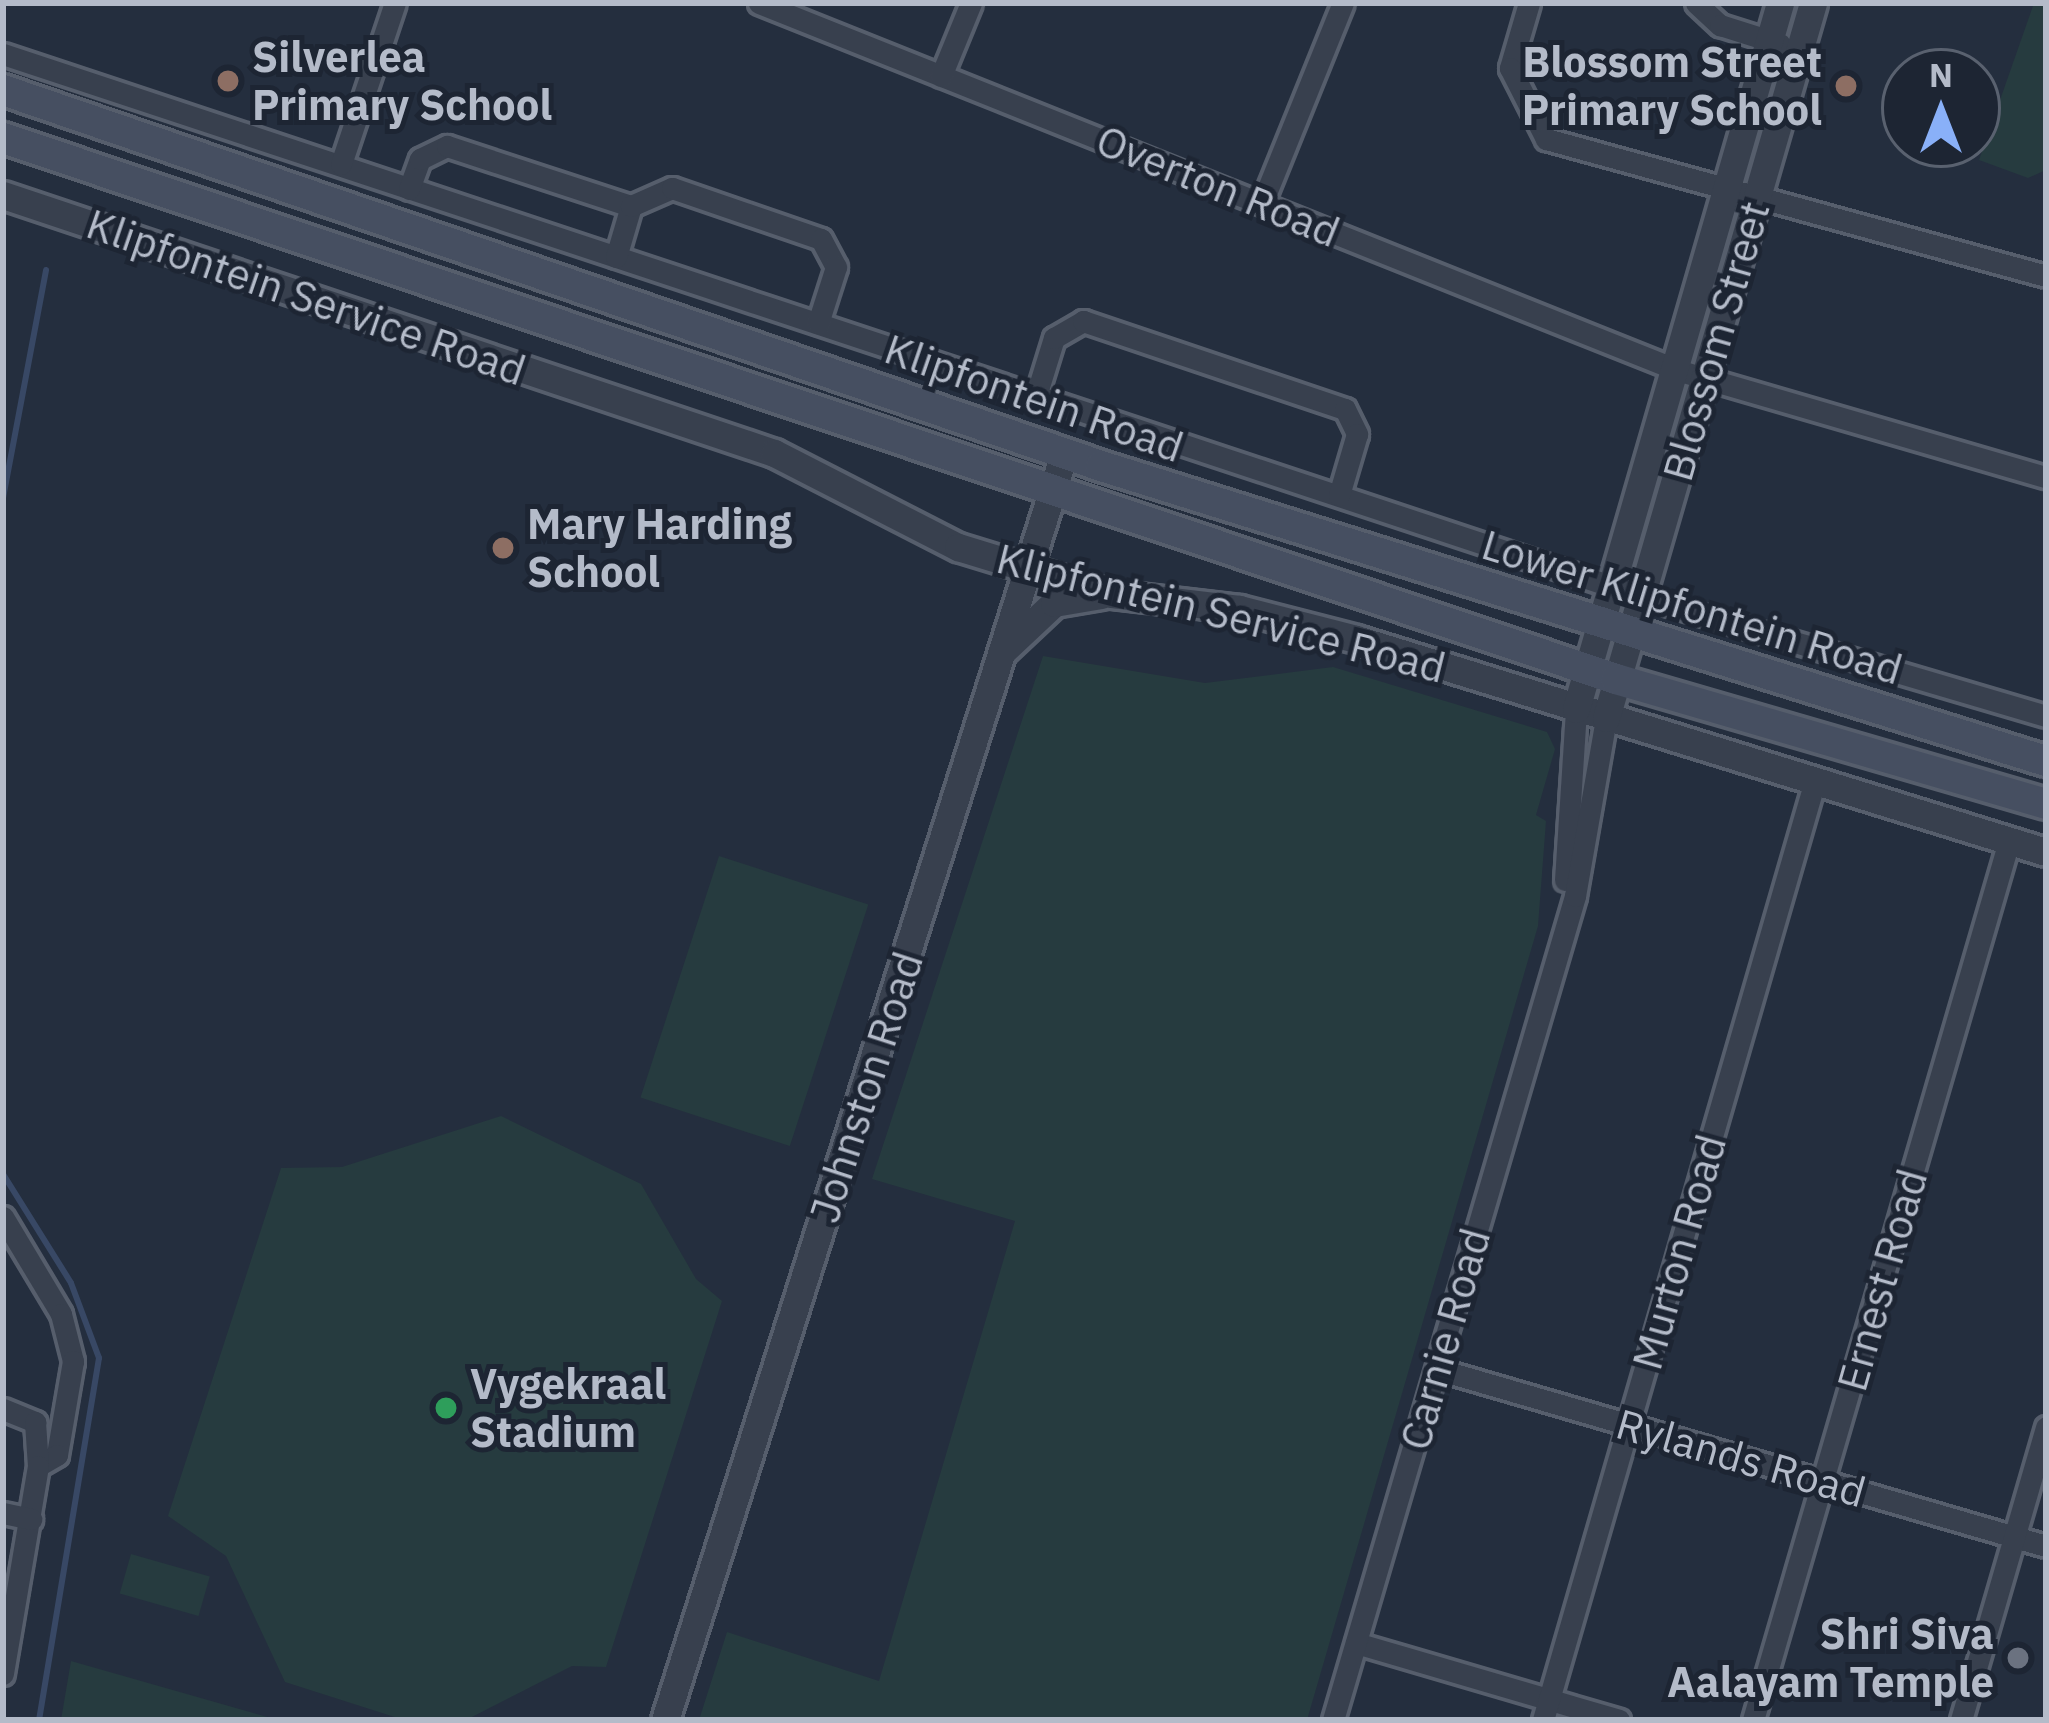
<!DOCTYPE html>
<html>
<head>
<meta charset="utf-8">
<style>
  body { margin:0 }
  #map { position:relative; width:2049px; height:1723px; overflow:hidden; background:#242e3e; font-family:"IBM Plex Sans",sans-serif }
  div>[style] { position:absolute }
  .green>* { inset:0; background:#263b3f; transform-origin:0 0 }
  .stream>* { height:6px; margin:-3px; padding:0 3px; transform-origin:3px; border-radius:3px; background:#384865 }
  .roads { filter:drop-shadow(3px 0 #565e6c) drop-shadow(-3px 0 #565e6c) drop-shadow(0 3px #565e6c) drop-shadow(0 -3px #565e6c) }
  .minor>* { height:21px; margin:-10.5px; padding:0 10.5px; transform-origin:10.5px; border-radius:10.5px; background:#38404e }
  .tertiary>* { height:27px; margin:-13.5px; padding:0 13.5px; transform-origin:13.5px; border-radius:13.5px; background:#38404e }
  .secondary>* { height:30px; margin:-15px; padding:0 15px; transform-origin:15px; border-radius:15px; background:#464f61 }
  .dots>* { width:33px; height:33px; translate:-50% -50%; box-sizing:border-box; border:6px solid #1d2533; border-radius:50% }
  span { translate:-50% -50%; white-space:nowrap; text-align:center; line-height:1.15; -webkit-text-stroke:10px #1d2533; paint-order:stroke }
  .poi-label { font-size:42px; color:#b4bbc9; font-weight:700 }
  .left { translate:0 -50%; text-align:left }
  .right { translate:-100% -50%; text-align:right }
  .street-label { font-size:42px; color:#b4bbc9 }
  .frame { position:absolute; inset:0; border:6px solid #b4bbc9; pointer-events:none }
  .north { position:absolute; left:1881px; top:48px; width:120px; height:120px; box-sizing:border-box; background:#1d2533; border:3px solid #59616f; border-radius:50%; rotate:0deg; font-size:33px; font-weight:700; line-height:48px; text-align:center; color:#b4bbc9 }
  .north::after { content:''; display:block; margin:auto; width:42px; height:54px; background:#89b0f8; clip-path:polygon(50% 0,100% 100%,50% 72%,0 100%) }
</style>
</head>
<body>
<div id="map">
  <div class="green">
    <div style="clip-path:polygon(2034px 3px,2046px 3px,2046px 170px,2028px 178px,1979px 160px)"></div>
    <div style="clip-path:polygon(1043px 656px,1205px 683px,1333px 667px,1547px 732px,1555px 749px,1536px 815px,1546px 821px,1538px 926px,1307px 1720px,699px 1720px,727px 1632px,879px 1681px,1015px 1221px,872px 1179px)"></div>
    <div style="left:719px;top:856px;width:157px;height:254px;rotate:18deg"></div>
    <div style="clip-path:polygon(501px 1116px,641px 1184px,696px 1279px,722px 1301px,606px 1667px,572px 1666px,466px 1720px,404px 1720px,285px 1682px,226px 1556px,168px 1516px,281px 1168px,342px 1167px)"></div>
    <div style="left:131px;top:1554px;width:82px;height:41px;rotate:16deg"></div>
    <div style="clip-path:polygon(71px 1661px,278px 1720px,61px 1720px)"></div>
  </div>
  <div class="stream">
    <div style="left:3px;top:498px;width:232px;rotate:-79.3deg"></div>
    <div style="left:3px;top:1174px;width:128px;rotate:58deg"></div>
    <div style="left:71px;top:1283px;width:80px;rotate:69.5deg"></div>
    <div style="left:99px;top:1358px;width:367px;rotate:99.4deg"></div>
  </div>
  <div class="roads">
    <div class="minor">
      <div style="left:759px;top:3px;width:989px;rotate:21.79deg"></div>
      <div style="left:1677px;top:370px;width:384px;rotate:16.2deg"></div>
      <div style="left:1529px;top:3px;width:68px;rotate:106.3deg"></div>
      <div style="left:1510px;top:68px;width:80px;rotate:63.1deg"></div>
      <div style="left:1546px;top:139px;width:518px;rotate:15.32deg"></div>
      <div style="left:1696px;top:3px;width:33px;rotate:43deg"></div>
      <div style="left:1720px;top:25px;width:63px;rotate:17.6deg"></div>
      <div style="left:3px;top:54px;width:1747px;rotate:18.31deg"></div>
      <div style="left:1662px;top:603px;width:400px;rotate:16.4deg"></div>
      <div style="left:941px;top:76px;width:79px;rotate:-67.7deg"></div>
      <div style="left:341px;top:164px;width:170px;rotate:-71.5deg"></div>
      <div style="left:409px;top:189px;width:32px;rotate:-70deg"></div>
      <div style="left:420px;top:159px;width:30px;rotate:-26deg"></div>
      <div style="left:447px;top:146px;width:194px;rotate:18.1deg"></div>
      <div style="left:1262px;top:203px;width:216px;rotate:-68deg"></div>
      <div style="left:616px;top:257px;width:53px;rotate:-73.6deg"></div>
      <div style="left:631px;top:206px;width:45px;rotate:-23.7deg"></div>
      <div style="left:672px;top:188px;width:157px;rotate:18.9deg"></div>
      <div style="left:821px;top:239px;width:32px;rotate:62deg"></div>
      <div style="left:836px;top:267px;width:59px;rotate:107.8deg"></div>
      <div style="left:1036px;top:396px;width:61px;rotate:-72.8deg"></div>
      <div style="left:1054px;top:338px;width:34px;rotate:-30deg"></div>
      <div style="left:1083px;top:321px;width:276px;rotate:18.6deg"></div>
      <div style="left:1345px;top:409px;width:28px;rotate:64deg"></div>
      <div style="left:1357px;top:434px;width:64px;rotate:106.4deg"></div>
      <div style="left:1565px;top:880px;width:171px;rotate:-86.3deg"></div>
      <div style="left:3px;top:1217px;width:113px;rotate:59.1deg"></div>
      <div style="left:61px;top:1314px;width:49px;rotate:75.7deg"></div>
      <div style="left:73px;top:1361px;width:95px;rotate:99.7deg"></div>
      <div style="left:57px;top:1455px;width:22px;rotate:150deg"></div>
      <div style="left:1437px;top:1369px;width:634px;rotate:16.21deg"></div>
      <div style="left:3px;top:1409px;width:35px;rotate:22deg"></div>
      <div style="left:35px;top:1422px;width:44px;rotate:86.1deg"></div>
      <div style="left:38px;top:1466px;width:211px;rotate:99.6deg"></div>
      <div style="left:3px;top:1513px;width:29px;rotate:12deg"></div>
      <div style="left:1356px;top:1643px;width:274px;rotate:16.3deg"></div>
      <div style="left:1333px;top:1720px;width:859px;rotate:-73.63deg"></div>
      <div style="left:1575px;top:896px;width:181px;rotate:-80.1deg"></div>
      <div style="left:1543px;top:1720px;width:974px;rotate:-73.85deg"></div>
      <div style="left:1753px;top:1720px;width:916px;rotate:-73.76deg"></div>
      <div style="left:1961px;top:1720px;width:305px;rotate:-73.8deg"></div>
    </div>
    <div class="tertiary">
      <div style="left:3px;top:195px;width:813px;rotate:18.5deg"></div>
      <div style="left:774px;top:453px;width:207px;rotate:27.1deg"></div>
      <div style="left:958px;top:547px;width:161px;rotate:17deg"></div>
      <div style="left:1112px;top:594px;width:128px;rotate:6.7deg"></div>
      <div style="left:1239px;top:609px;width:121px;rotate:14.4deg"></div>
      <div style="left:1356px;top:639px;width:722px;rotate:17.16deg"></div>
      <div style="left:1004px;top:650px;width:69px;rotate:-43.2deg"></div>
      <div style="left:1054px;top:603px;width:48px;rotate:-9.7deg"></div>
      <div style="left:1576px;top:709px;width:735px;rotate:-73.88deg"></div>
      <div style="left:1606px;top:718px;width:744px;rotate:-73.85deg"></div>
      <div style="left:665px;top:1720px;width:1327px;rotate:-72.51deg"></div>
    </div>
    <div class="secondary">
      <div style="left:3px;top:90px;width:1161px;rotate:18.9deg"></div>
      <div style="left:1101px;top:466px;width:990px;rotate:17.34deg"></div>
      <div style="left:3px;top:138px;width:1701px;rotate:18.54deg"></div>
      <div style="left:1616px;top:679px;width:448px;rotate:16.2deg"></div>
    </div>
  </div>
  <div class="dots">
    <div style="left:228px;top:81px;background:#8d6e63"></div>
    <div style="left:1846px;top:86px;background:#8d6e63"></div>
    <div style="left:503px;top:548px;background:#8d6e63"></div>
    <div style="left:446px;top:1408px;background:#2e9e5b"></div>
    <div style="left:2018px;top:1658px;background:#6b7280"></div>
  </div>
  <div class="poi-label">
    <span class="left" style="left:252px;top:81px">Silverlea<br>Primary School</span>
    <span class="right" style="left:1822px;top:86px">Blossom Street<br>Primary School</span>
    <span class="left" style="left:527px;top:548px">Mary Harding<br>School</span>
    <span class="left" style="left:470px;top:1408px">Vygekraal<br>Stadium</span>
    <span class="right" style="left:1994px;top:1658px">Shri Siva<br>Aalayam Temple</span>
  </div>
  <div class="street-label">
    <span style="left:1218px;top:186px;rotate:22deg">Overton Road</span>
    <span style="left:306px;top:297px;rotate:19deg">Klipfontein Service Road</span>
    <span style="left:1716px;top:341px;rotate:-74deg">Blossom Street</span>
    <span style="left:1034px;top:398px;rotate:19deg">Klipfontein Road</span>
    <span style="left:1692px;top:607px;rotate:17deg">Lower Klipfontein Road</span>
    <span style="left:1221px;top:613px;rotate:14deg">Klipfontein Service Road</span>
    <span style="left:866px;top:1087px;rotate:-72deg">Johnston Road</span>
    <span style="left:1679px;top:1252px;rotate:-74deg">Murton Road</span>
    <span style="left:1882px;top:1280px;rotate:-74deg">Ernest Road</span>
    <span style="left:1445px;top:1339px;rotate:-74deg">Carnie Road</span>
    <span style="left:1741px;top:1458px;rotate:16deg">Rylands Road</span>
  </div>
  <div class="frame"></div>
  <div class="north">N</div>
</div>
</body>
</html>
